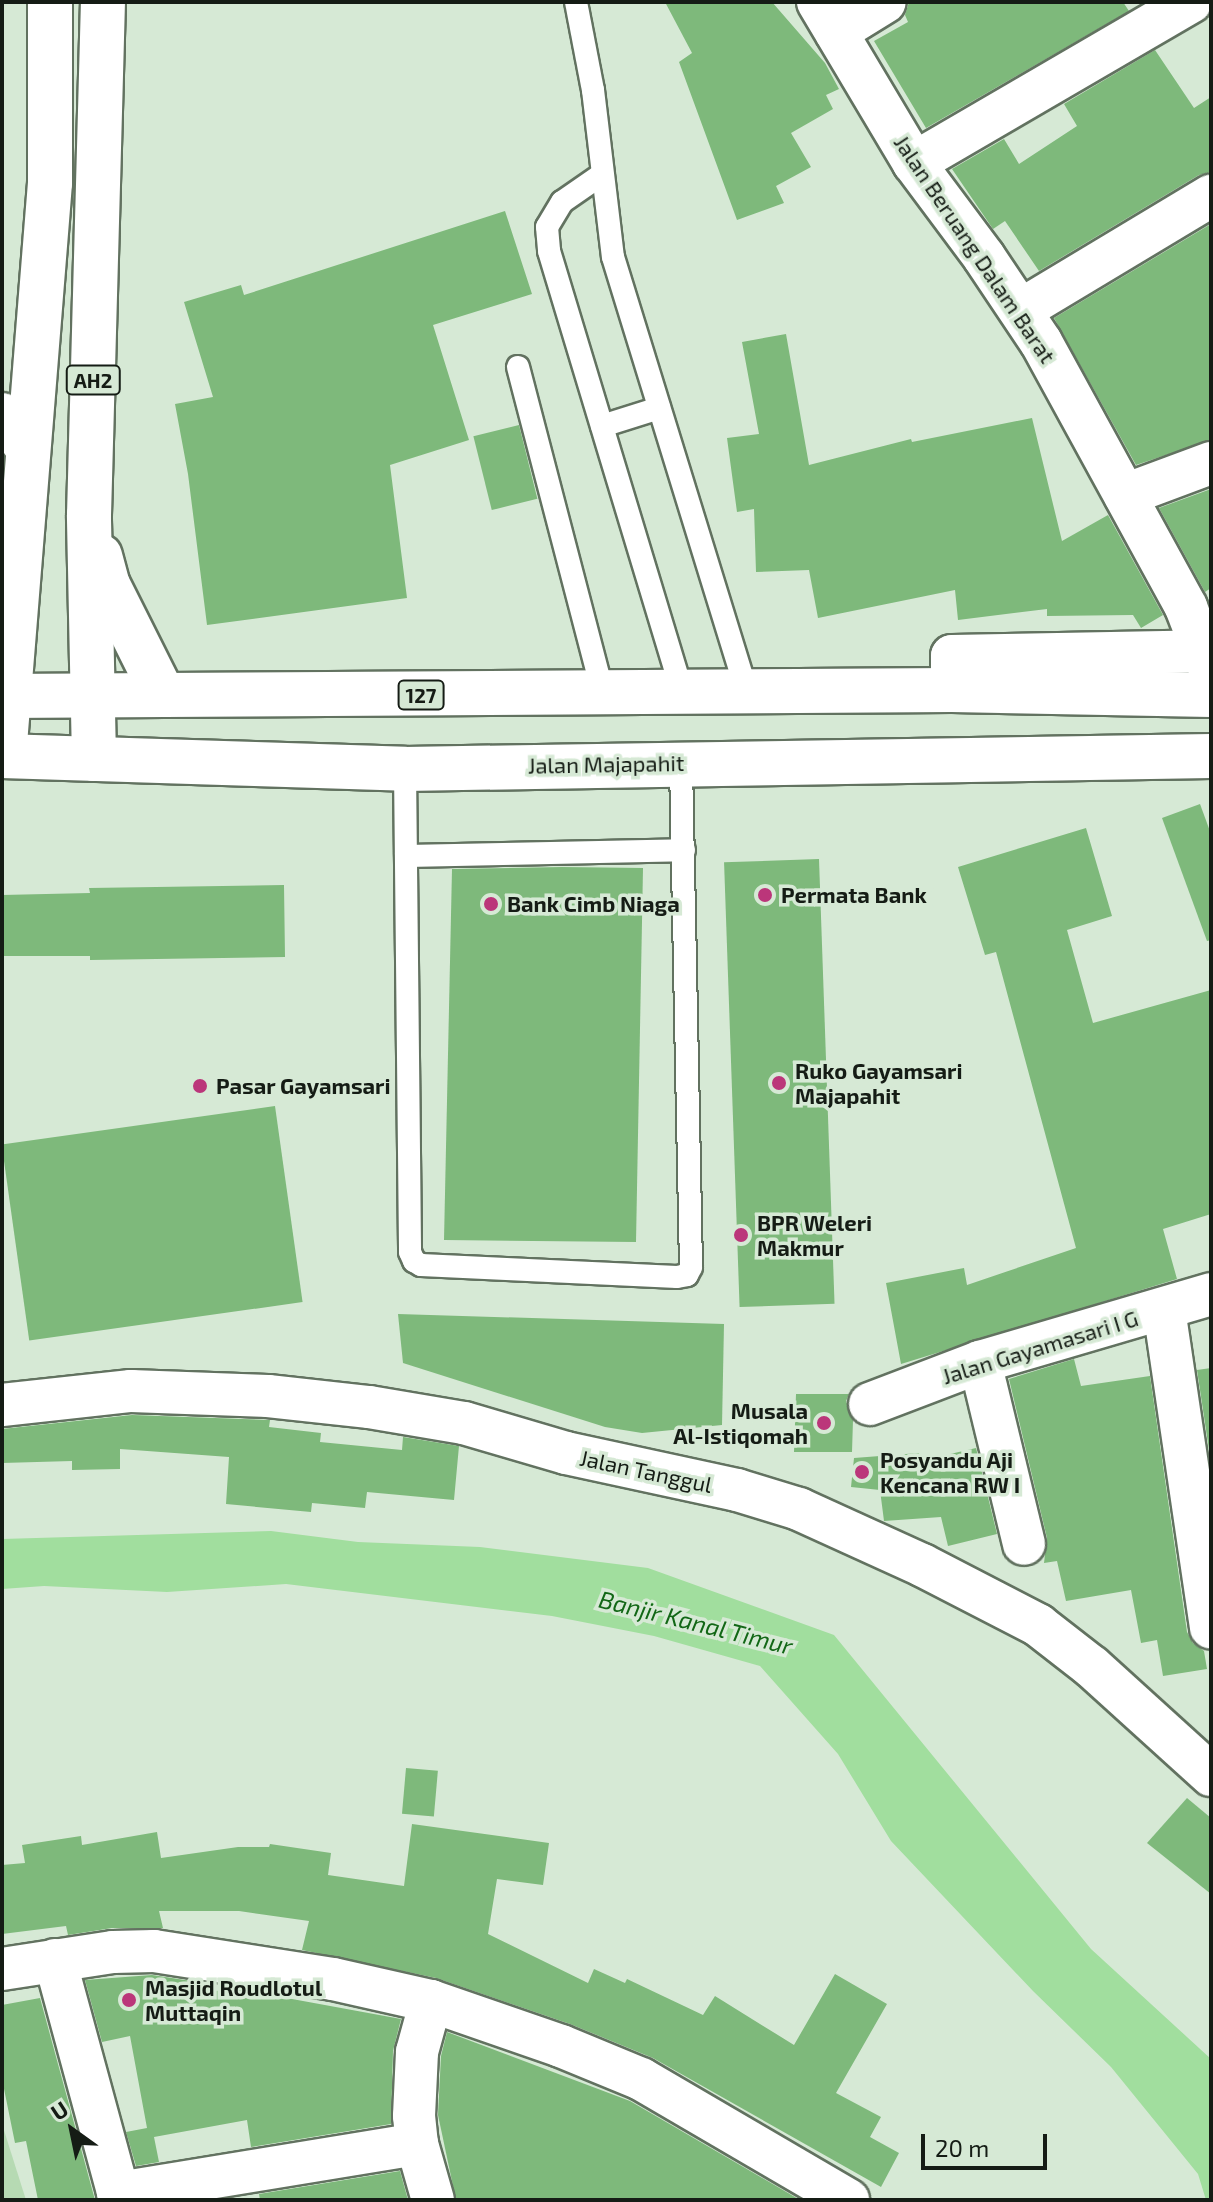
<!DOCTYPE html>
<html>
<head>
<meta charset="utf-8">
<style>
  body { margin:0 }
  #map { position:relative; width:1213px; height:2202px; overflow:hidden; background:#d6e9d5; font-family:"Exo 2",sans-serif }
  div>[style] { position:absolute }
  .green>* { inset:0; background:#b6dab3 }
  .water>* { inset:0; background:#a1de9e }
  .building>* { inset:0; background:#7eb97b; transform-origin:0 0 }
  .roads { filter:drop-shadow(2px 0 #627260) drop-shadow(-2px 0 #627260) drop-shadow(0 2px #627260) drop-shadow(0 -2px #627260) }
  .lane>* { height:22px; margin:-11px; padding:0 11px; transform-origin:11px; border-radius:11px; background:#fff }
  .street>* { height:42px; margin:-21px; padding:0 21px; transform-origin:21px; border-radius:21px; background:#fff }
  .primary>* { height:44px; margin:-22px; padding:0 22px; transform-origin:22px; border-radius:22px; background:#fff }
  .highway>* { height:44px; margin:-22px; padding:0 22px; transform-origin:22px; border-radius:22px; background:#fff }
  .dots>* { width:22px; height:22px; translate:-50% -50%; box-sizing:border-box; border:4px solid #d6e9d5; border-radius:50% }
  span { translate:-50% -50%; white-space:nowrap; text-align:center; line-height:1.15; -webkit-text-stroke:7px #d6e9d5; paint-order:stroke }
  .shield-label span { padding:2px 6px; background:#d6e9d5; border:2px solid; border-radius:6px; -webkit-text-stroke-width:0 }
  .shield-label { font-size:20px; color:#151c15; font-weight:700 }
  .street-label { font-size:22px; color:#151c15 }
  .poi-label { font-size:22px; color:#151c15; font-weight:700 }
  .left { translate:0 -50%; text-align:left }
  .right { translate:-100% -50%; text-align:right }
  .water-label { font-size:24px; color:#126716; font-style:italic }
  .frame { position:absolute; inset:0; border:4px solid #151c15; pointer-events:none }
  .north { position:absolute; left:32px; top:2090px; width:80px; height:80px; -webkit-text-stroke:6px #d6e9d5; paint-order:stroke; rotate:327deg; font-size:22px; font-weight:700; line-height:32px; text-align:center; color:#151c15 }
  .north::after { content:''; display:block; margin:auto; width:28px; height:36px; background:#151c15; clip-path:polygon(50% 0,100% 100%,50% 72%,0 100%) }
  .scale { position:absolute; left:921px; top:2134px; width:126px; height:36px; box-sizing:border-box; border:4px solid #151c15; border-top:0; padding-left:10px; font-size:24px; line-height:28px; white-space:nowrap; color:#151c15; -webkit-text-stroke:6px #d6e9d5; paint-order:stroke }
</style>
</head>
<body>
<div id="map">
  <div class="green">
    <div style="clip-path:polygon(2px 2124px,26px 2200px,2px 2200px)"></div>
  </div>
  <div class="water">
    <div style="clip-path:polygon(271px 1531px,358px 1542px,480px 1547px,648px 1568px,834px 1635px,1091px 1949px,1211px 2059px,1211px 2200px,1206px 2200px,1198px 2174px,1111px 2067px,1033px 1991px,891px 1841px,838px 1754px,760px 1666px,654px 1636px,552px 1616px,286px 1584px,167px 1592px,44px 1586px,2px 1589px,2px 1539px)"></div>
  </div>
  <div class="building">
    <div style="clip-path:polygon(665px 2px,772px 2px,825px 63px,839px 89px,826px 95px,833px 109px,791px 133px,811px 167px,776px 186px,784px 203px,737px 220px,679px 62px,692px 53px)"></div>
    <div style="clip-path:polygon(909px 2px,1123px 2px,1129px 11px,926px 128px,874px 41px,908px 22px,905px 15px)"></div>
    <div style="clip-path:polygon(1155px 50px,1194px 108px,1211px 97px,1211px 172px,1199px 175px,1039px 271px,1005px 221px,993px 229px,952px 169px,1004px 139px,1019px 164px,1077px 126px,1064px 104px)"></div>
    <div style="clip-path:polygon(505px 211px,532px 294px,433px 325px,469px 440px,390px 465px,407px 598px,207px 625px,188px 474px,175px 404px,213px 397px,184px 302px,241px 285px,244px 295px)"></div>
    <div style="clip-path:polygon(1211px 224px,1211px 440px,1136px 465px,1054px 318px)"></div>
    <div style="clip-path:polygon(786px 334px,809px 465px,911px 439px,912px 442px,1032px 418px,1062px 541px,1108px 515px,1163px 615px,1141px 628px,1133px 615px,1047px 616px,1047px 609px,958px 620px,955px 590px,818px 618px,809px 570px,756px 572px,754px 509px,737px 512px,727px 438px,759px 434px,742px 342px)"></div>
    <div style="left:519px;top:425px;width:76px;height:47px;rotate:76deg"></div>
    <div style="clip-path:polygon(1211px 489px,1211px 588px,1205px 592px,1159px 508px)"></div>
    <div style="clip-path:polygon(1200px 804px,1211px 834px,1211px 940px,1207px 941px,1162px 818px)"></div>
    <div style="clip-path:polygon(1086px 828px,1112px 916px,1067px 930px,1093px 1023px,1211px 990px,1211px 1214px,1163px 1229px,1177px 1279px,901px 1364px,886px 1283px,964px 1268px,967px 1285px,1076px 1248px,996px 952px,985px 955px,958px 867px)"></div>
    <div style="left:819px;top:859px;width:445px;height:95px;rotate:88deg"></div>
    <div style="clip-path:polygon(562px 867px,643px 868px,636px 1242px,444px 1240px,452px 869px)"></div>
    <div style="clip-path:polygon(284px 885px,285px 957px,90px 960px,90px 956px,2px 956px,2px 895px,90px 893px,89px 888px)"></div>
    <div style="left:275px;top:1106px;width:198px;height:276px;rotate:82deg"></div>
    <div style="clip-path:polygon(398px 1314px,724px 1324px,722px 1425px,642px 1433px,605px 1427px,403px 1363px)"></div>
    <div style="clip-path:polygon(1074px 1359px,1081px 1386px,1150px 1376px,1187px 1632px,1193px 1643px,1204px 1651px,1207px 1669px,1163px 1676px,1157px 1640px,1141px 1643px,1131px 1590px,1066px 1601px,1057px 1561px,1044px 1563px,1047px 1538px,1009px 1379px)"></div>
    <div style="clip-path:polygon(1211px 1368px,1211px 1463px,1197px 1370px)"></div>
    <div style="clip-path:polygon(796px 1394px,849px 1394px,846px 1401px,853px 1420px,852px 1452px,794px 1452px)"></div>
    <div style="clip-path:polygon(132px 1415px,270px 1420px,269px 1427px,321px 1433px,320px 1442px,402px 1450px,403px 1437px,459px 1446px,454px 1500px,367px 1492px,365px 1508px,312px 1503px,311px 1512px,226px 1504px,229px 1457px,120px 1449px,120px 1469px,72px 1470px,72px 1461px,2px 1463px,2px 1429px)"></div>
    <div style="clip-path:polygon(976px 1448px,997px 1534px,948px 1546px,941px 1517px,884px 1521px,880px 1490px,851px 1487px,854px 1458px,919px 1453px,920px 1461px)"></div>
    <div style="left:406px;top:1768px;width:32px;height:46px;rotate:5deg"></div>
    <div style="clip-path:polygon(1187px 1798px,1211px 1818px,1211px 1894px,1147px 1843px)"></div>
    <div style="clip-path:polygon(412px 1824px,549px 1843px,543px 1885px,497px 1879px,488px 1934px,588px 1983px,594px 1969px,625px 1983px,627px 1979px,703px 2015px,715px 1996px,794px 2045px,835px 1974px,887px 2004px,836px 2093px,881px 2117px,870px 2137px,899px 2153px,881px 2187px,653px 2058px,570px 2024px,436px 1978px,302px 1950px,309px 1921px,239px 1911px,159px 1911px,163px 1928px,112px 1928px,68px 1935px,66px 1926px,2px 1934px,2px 1865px,25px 1863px,22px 1845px,81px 1836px,82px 1845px,157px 1832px,161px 1858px,238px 1847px,269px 1847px,270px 1844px,331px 1853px,328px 1875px,404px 1886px)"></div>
    <div style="clip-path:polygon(152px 1975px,211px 1984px,211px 1992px,232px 1988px,401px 2019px,393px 2051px,391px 2124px,251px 2147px,247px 2120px,154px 2137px,159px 2162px,136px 2166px,126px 2132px,147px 2128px,130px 2036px,102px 2042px,85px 1980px)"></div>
    <div style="clip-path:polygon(40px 1998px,95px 2200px,38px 2200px,26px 2141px,15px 2143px,2px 2079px,2px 2005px)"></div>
    <div style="clip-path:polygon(447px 2032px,630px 2101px,800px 2200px,456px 2200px,438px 2115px,441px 2056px)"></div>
    <div style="clip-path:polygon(400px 2171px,408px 2200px,260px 2200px,259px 2194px)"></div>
  </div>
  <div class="roads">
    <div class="lane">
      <div style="left:576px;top:2px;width:90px;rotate:79.1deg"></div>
      <div style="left:593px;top:90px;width:168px;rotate:83.2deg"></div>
      <div style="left:613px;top:257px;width:456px;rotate:72.9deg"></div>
      <div style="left:601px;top:175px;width:47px;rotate:145.3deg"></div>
      <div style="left:562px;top:202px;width:29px;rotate:121deg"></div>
      <div style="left:547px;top:227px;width:24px;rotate:85deg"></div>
      <div style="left:549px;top:251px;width:464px;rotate:73.2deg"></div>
      <div style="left:518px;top:367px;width:338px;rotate:75.4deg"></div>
      <div style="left:602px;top:426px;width:60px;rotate:-17.5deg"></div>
      <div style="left:405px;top:769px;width:483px;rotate:89.4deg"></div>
      <div style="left:410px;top:1252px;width:10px;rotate:66deg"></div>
      <div style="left:414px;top:1261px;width:8px;rotate:30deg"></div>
      <div style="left:421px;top:1265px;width:256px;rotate:2.7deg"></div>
      <div style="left:677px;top:1277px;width:10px;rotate:-11deg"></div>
      <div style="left:687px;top:1275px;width:9px;rotate:-63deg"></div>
      <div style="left:691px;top:1267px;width:504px;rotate:-91.14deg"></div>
      <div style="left:406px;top:856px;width:278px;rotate:-1.2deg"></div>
    </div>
    <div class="street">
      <div style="left:818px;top:2px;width:187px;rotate:59.2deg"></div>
      <div style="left:914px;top:163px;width:117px;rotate:53.3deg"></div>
      <div style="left:984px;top:257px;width:102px;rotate:56.2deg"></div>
      <div style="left:1041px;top:342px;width:302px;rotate:61.3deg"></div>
      <div style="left:1186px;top:607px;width:70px;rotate:69deg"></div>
      <div style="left:836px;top:32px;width:57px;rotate:-31.5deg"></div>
      <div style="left:914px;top:163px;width:320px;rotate:-30.2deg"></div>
      <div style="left:1021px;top:310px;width:222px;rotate:-31deg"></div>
      <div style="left:2px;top:414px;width:43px;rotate:54.5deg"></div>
      <div style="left:1125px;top:495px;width:92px;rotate:-20.4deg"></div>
      <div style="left:952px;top:690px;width:34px;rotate:-90deg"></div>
      <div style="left:952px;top:656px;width:252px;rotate:-1.1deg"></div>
      <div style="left:1164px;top:1309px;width:322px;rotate:81.6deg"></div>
      <div style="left:980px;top:1362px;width:187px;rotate:76.4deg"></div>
      <div style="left:870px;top:1404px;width:118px;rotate:-20.9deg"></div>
      <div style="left:980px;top:1362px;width:241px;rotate:-16.4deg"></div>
      <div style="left:2px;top:1405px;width:130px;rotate:-6.2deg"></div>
      <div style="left:131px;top:1391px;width:137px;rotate:2.1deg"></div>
      <div style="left:268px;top:1396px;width:102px;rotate:6.2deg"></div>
      <div style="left:369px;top:1407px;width:96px;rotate:9.6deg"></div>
      <div style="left:464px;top:1423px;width:106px;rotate:16.4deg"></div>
      <div style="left:566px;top:1453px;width:175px;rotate:12.2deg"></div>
      <div style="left:737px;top:1490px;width:65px;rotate:17deg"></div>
      <div style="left:799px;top:1509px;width:135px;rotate:24.5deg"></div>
      <div style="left:922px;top:1565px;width:131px;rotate:27.3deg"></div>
      <div style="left:1038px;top:1625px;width:68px;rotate:37.9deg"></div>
      <div style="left:1092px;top:1667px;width:161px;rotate:42.2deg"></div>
      <div style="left:55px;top:1960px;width:249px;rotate:74.8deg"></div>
      <div style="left:2px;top:1969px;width:112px;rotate:-8.7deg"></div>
      <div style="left:113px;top:1952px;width:41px;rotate:-1.4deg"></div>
      <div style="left:154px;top:1951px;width:181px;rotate:8.9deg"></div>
      <div style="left:333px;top:1979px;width:100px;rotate:12.7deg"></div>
      <div style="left:431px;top:2001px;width:138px;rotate:19.1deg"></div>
      <div style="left:561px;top:2046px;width:87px;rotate:22.4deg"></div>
      <div style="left:641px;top:2079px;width:240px;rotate:30.3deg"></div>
      <div style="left:431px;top:2001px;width:53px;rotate:105.4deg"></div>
      <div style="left:417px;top:2052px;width:64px;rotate:92.7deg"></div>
      <div style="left:414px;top:2116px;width:28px;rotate:84deg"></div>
      <div style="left:417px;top:2144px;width:58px;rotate:74.1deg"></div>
      <div style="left:118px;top:2193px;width:303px;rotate:-9.3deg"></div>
    </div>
    <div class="primary">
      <div style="left:2px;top:696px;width:950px;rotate:-0.36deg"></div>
      <div style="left:952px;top:690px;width:259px;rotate:1.1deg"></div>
      <div style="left:2px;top:756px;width:403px;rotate:1.8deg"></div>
      <div style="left:405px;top:769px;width:806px;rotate:-0.92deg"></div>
    </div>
    <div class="highway">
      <div style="left:100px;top:556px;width:30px;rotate:75deg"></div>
      <div style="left:108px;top:585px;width:123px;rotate:63.4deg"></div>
      <div style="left:4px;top:756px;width:575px;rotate:-85.41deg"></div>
      <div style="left:50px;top:183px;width:181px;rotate:-90deg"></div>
      <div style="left:94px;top:759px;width:244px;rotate:-91.2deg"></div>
      <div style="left:89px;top:515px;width:513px;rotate:-88.44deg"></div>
    </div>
  </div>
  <div class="dots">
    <div style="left:765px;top:895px;background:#bb367a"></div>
    <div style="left:491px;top:904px;background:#bb367a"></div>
    <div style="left:779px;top:1083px;background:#bb367a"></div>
    <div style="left:200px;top:1086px;background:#bb367a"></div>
    <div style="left:741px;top:1235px;background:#bb367a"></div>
    <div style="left:824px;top:1423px;background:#bb367a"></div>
    <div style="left:862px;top:1472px;background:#bb367a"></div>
    <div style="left:129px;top:2000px;background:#bb367a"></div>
  </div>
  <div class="shield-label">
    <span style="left:93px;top:380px">AH2</span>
    <span style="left:421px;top:695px">127</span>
  </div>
  <div class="street-label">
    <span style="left:975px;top:249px;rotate:56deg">Jalan Beruang Dalam Barat</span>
    <span style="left:606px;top:764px;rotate:-1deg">Jalan Majapahit</span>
    <span style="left:1040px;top:1347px;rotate:-17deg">Jalan Gayamasari I G</span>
    <span style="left:646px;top:1471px;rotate:12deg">Jalan Tanggul</span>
  </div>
  <div class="poi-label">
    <span class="left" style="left:781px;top:895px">Permata Bank</span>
    <span class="left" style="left:507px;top:904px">Bank Cimb Niaga</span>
    <span class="left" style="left:795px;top:1083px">Ruko Gayamsari<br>Majapahit</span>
    <span class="left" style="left:216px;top:1086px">Pasar Gayamsari</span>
    <span class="left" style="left:757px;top:1235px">BPR Weleri<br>Makmur</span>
    <span class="right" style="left:808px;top:1423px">Musala<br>Al-Istiqomah</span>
    <span class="left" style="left:880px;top:1472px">Posyandu Aji<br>Kencana RW I</span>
    <span class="left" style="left:145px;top:2000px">Masjid Roudlotul<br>Muttaqin</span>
  </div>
  <div class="water-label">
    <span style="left:696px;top:1622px;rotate:14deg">Banjir Kanal Timur</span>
  </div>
  <div class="frame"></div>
  <div class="north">U</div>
  <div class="scale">20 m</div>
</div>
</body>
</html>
